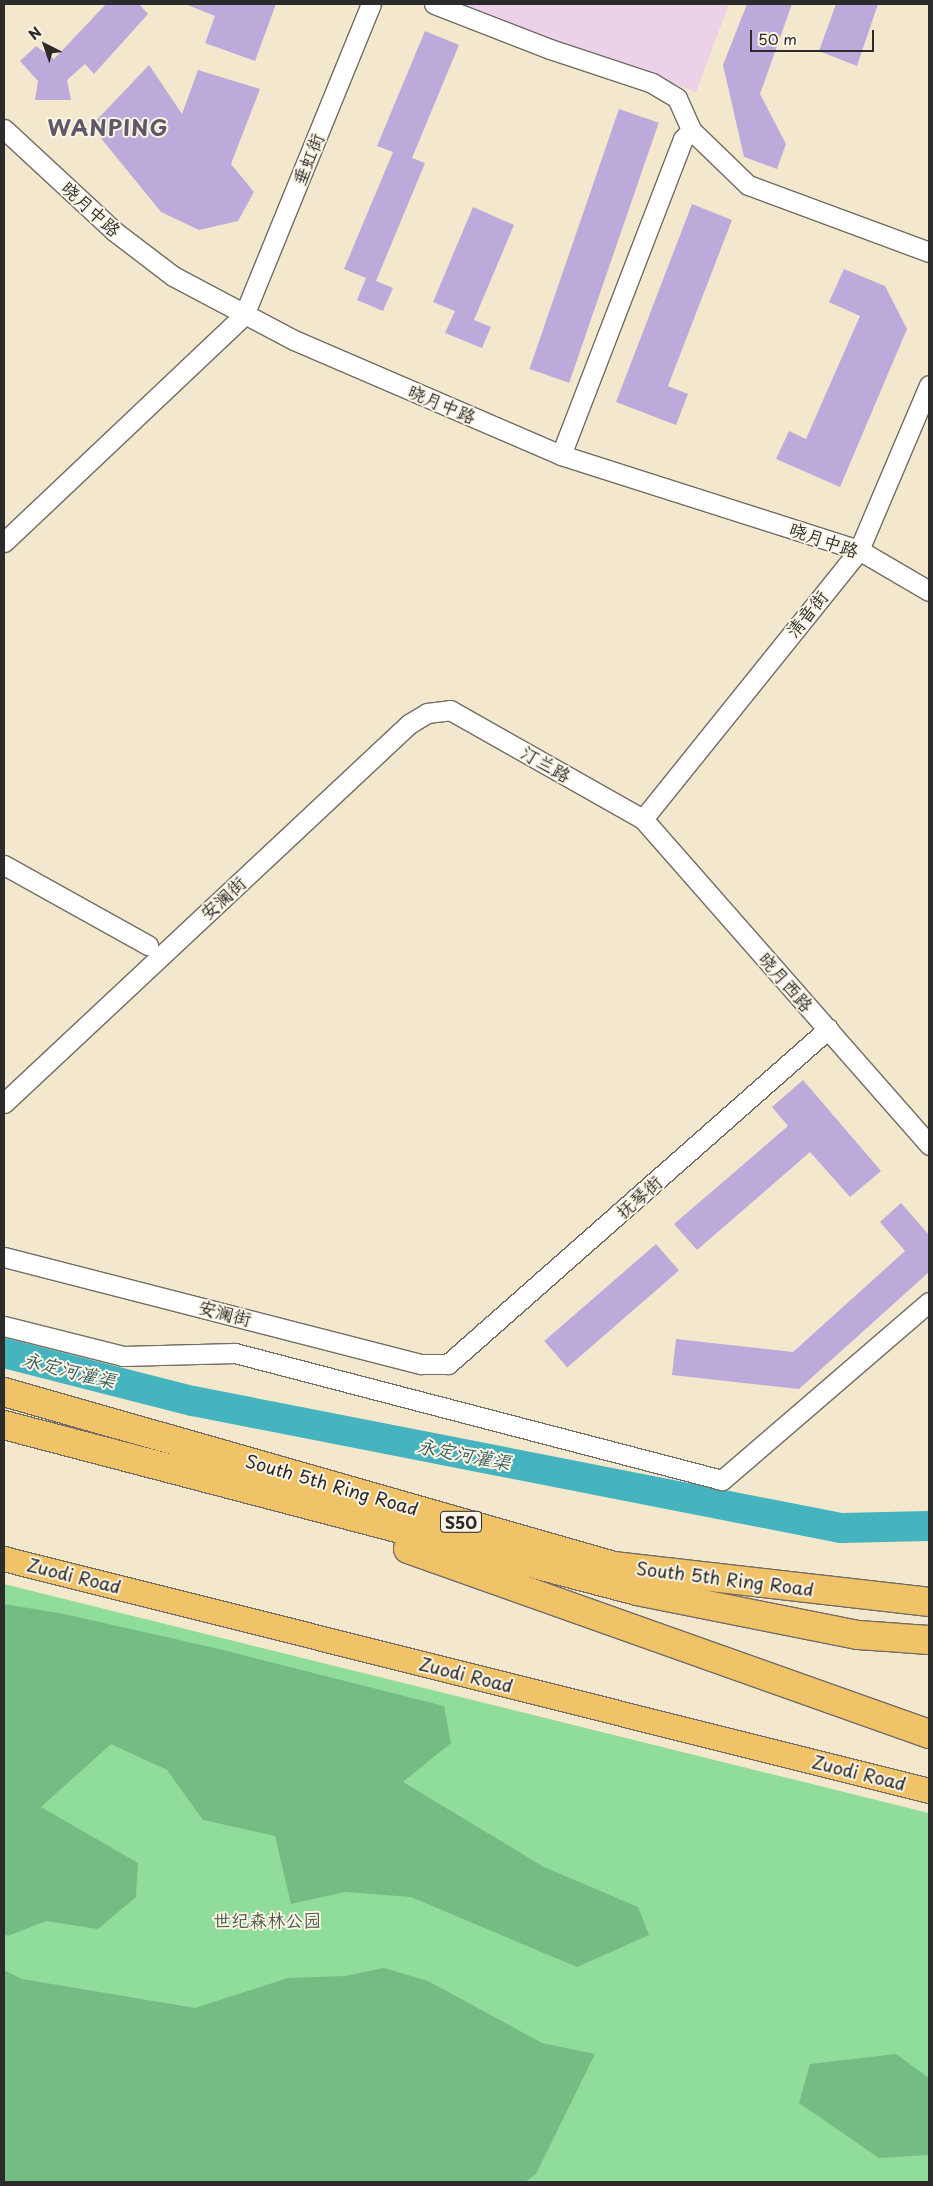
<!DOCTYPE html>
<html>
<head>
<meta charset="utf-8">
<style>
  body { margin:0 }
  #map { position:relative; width:933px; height:2186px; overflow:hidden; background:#f3e8ce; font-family:"Playpen Sans","LXGW WenKai TC",sans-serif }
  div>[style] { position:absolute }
  .built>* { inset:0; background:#edd1e9 }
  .green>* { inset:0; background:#90dd9b }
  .forest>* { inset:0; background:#74bc83 }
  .river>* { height:30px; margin:-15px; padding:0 15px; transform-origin:15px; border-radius:15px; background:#45b4bf }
  .building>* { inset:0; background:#bcabda; transform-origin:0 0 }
  .roads { filter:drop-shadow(1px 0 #716d64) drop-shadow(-1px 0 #716d64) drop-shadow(0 1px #716d64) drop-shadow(0 -1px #716d64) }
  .minor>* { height:19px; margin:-9.5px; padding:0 9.5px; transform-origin:9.5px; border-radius:9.5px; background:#fff }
  .major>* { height:24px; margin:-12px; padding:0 12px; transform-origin:12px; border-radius:12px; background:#f1c369 }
  .highway>* { height:28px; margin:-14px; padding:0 14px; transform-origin:14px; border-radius:14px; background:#f1c369 }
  span { translate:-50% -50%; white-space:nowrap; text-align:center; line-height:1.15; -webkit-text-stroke:4px #fcf5e5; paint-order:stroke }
  .shield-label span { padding:1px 4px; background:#fcf5e5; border:1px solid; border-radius:4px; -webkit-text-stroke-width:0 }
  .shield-label { font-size:16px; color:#2b2b2b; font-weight:700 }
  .street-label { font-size:18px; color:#2b2b2b }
  .park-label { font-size:18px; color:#445847 }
  .water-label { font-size:19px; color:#345b5f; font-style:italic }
  .district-label { font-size:22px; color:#5e5868; font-weight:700; letter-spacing:1px }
  .frame { position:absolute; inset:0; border:5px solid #2b2b2b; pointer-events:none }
  .north { position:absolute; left:20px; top:20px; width:50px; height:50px; -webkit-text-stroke:4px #fcf5e5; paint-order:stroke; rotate:319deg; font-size:14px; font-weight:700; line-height:20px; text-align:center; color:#2b2b2b }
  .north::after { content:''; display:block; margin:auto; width:18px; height:22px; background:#2b2b2b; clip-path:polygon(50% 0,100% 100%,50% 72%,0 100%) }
  .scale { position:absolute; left:750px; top:30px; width:124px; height:22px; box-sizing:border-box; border:2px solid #2b2b2b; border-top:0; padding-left:6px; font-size:15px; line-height:18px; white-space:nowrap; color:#2b2b2b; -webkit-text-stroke:4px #fcf5e5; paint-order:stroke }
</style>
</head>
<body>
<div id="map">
  <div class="built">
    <div style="clip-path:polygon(454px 4px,729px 4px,696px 92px)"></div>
  </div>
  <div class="green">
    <div style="clip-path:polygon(4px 1584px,929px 1813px,929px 2182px,4px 2182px)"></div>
  </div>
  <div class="forest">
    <div style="clip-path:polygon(4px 1604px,64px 1614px,215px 1648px,444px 1706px,451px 1743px,403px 1782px,544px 1867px,638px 1907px,649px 1935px,577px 1967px,411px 1897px,345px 1892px,291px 1904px,275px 1836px,203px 1820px,167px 1770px,111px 1744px,41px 1807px,138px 1863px,136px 1897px,98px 1929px,46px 1921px,8px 1936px,4px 1934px)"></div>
    <div style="clip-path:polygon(384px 1968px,428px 1981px,542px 2043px,595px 2054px,536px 2174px,525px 2182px,4px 2182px,4px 1970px,22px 1979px,195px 2008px,288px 1978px,345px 1976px)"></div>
    <div style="clip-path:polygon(896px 2054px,929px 2078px,929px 2155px,879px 2158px,799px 2103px,810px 2064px)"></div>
  </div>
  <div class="river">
    <div style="left:4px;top:1353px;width:195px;rotate:14.3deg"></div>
    <div style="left:193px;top:1401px;width:660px;rotate:11.09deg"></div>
    <div style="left:841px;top:1528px;width:88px;rotate:-1.3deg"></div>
  </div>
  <div class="building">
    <div style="clip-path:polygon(106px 4px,139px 4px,148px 14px,94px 74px,85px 64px,67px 80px,71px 100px,35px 100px,38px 81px,20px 61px,36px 46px,54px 59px)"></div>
    <div style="clip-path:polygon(185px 4px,276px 4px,255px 61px,205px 43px,215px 16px)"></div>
    <div style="clip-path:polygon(747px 4px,792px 4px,760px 94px,786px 144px,777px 169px,744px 157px,723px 65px)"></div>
    <div style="clip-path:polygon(836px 4px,878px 4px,857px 66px,819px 51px)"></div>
    <div style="clip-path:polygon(425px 31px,459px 45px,412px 158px,425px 163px,376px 281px,393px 288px,383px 311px,357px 300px,366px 278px,344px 269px,393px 152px,377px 146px)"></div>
    <div style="clip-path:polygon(149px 65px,182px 114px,198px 70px,260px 89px,231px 164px,254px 192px,238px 221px,199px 230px,161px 212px,91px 126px)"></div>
    <div style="left:619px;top:109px;width:42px;height:275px;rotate:19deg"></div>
    <div style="clip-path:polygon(692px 204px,732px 220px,668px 386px,688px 394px,676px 425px,616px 402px)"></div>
    <div style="clip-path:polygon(473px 207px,514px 225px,474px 320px,491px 327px,482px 348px,445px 333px,455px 311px,433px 302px)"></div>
    <div style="clip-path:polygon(844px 269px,885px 286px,907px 329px,840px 487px,776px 459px,789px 431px,806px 439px,860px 316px,829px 302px)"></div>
    <div style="clip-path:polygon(803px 1080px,881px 1171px,850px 1197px,810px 1152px,697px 1250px,674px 1224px,788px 1126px,772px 1107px)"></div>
    <div style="clip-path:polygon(901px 1203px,929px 1235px,929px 1272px,799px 1389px,672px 1375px,676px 1339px,793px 1352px,905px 1251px,880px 1222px)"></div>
    <div style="left:656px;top:1244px;width:35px;height:148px;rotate:49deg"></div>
  </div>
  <div class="roads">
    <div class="minor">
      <div style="left:434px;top:4px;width:124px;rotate:21.2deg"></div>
      <div style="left:550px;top:49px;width:108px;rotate:18.4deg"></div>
      <div style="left:652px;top:83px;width:29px;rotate:31deg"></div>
      <div style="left:677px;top:98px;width:35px;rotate:66deg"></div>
      <div style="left:691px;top:130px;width:79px;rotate:44deg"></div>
      <div style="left:748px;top:185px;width:193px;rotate:20.3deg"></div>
      <div style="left:4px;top:129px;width:150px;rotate:42.8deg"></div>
      <div style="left:114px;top:231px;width:74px;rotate:37.3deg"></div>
      <div style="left:173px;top:276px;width:137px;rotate:27.9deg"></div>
      <div style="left:294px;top:340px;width:291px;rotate:23.3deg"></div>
      <div style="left:561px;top:455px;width:313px;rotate:17.7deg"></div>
      <div style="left:859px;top:550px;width:81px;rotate:30.4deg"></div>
      <div style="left:561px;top:455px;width:339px;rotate:-68.9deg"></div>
      <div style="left:683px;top:139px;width:12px;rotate:-48deg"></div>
      <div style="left:4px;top:542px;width:330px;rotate:-43.4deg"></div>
      <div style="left:244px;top:315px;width:336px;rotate:-67.8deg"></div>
      <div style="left:643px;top:819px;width:345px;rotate:-51.2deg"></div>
      <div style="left:859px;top:550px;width:179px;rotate:-67deg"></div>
      <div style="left:4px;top:865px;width:165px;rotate:29.1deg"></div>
      <div style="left:4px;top:1103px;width:555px;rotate:-43.1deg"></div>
      <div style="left:409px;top:724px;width:21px;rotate:-31deg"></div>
      <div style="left:427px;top:713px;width:23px;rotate:-7deg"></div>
      <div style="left:450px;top:710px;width:222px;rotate:29.5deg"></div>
      <div style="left:643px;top:819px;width:434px;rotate:48.7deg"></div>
      <div style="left:4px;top:1257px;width:431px;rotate:14.4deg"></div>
      <div style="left:422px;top:1364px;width:26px"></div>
      <div style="left:448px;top:1364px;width:507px;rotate:-41.4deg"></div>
      <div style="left:4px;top:1326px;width:123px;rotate:14.1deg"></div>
      <div style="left:123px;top:1356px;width:112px;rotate:-1.5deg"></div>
      <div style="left:235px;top:1353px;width:503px;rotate:14.62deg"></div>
      <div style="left:722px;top:1480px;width:273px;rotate:-40.7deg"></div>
    </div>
    <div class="major">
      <div style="left:4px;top:1559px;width:954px;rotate:14.08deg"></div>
    </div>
    <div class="highway">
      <div style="left:4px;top:1392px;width:634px;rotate:15.92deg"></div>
      <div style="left:614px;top:1566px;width:317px;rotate:6.5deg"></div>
      <div style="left:4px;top:1425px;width:654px;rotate:14.69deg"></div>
      <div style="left:637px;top:1591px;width:225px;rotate:11.3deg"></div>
      <div style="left:858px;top:1635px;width:71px;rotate:4deg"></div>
      <div style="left:408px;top:1549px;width:553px;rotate:19.55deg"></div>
    </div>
  </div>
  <div class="shield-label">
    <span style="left:461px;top:1522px">S50</span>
  </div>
  <div class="street-label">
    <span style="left:308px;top:159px;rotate:-68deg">垂虹街</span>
    <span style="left:91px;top:209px;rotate:42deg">晓月中路</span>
    <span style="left:442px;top:404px;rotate:23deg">晓月中路</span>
    <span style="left:824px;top:540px;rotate:19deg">晓月中路</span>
    <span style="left:807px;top:614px;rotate:-51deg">清音街</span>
    <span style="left:546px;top:764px;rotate:30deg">汀兰路</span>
    <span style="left:223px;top:898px;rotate:-43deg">安澜街</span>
    <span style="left:786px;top:982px;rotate:49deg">晓月西路</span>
    <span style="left:639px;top:1197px;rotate:-42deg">抚琴街</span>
    <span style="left:225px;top:1313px;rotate:14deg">安澜街</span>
    <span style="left:332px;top:1485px;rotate:16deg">South 5th Ring Road</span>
    <span style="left:74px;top:1576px;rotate:14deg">Zuodi Road</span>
    <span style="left:725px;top:1579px;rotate:7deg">South 5th Ring Road</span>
    <span style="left:466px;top:1675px;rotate:14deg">Zuodi Road</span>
    <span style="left:859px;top:1773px;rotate:14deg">Zuodi Road</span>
  </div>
  <div class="park-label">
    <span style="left:267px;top:1920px">世纪森林公园</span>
  </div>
  <div class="water-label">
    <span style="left:69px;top:1370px;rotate:14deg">永定河灌渠</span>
    <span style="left:464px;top:1454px;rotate:11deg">永定河灌渠</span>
  </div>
  <div class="district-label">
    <span style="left:108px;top:127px">WANPING</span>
  </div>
  <div class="frame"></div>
  <div class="north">N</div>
  <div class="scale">50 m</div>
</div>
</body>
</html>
